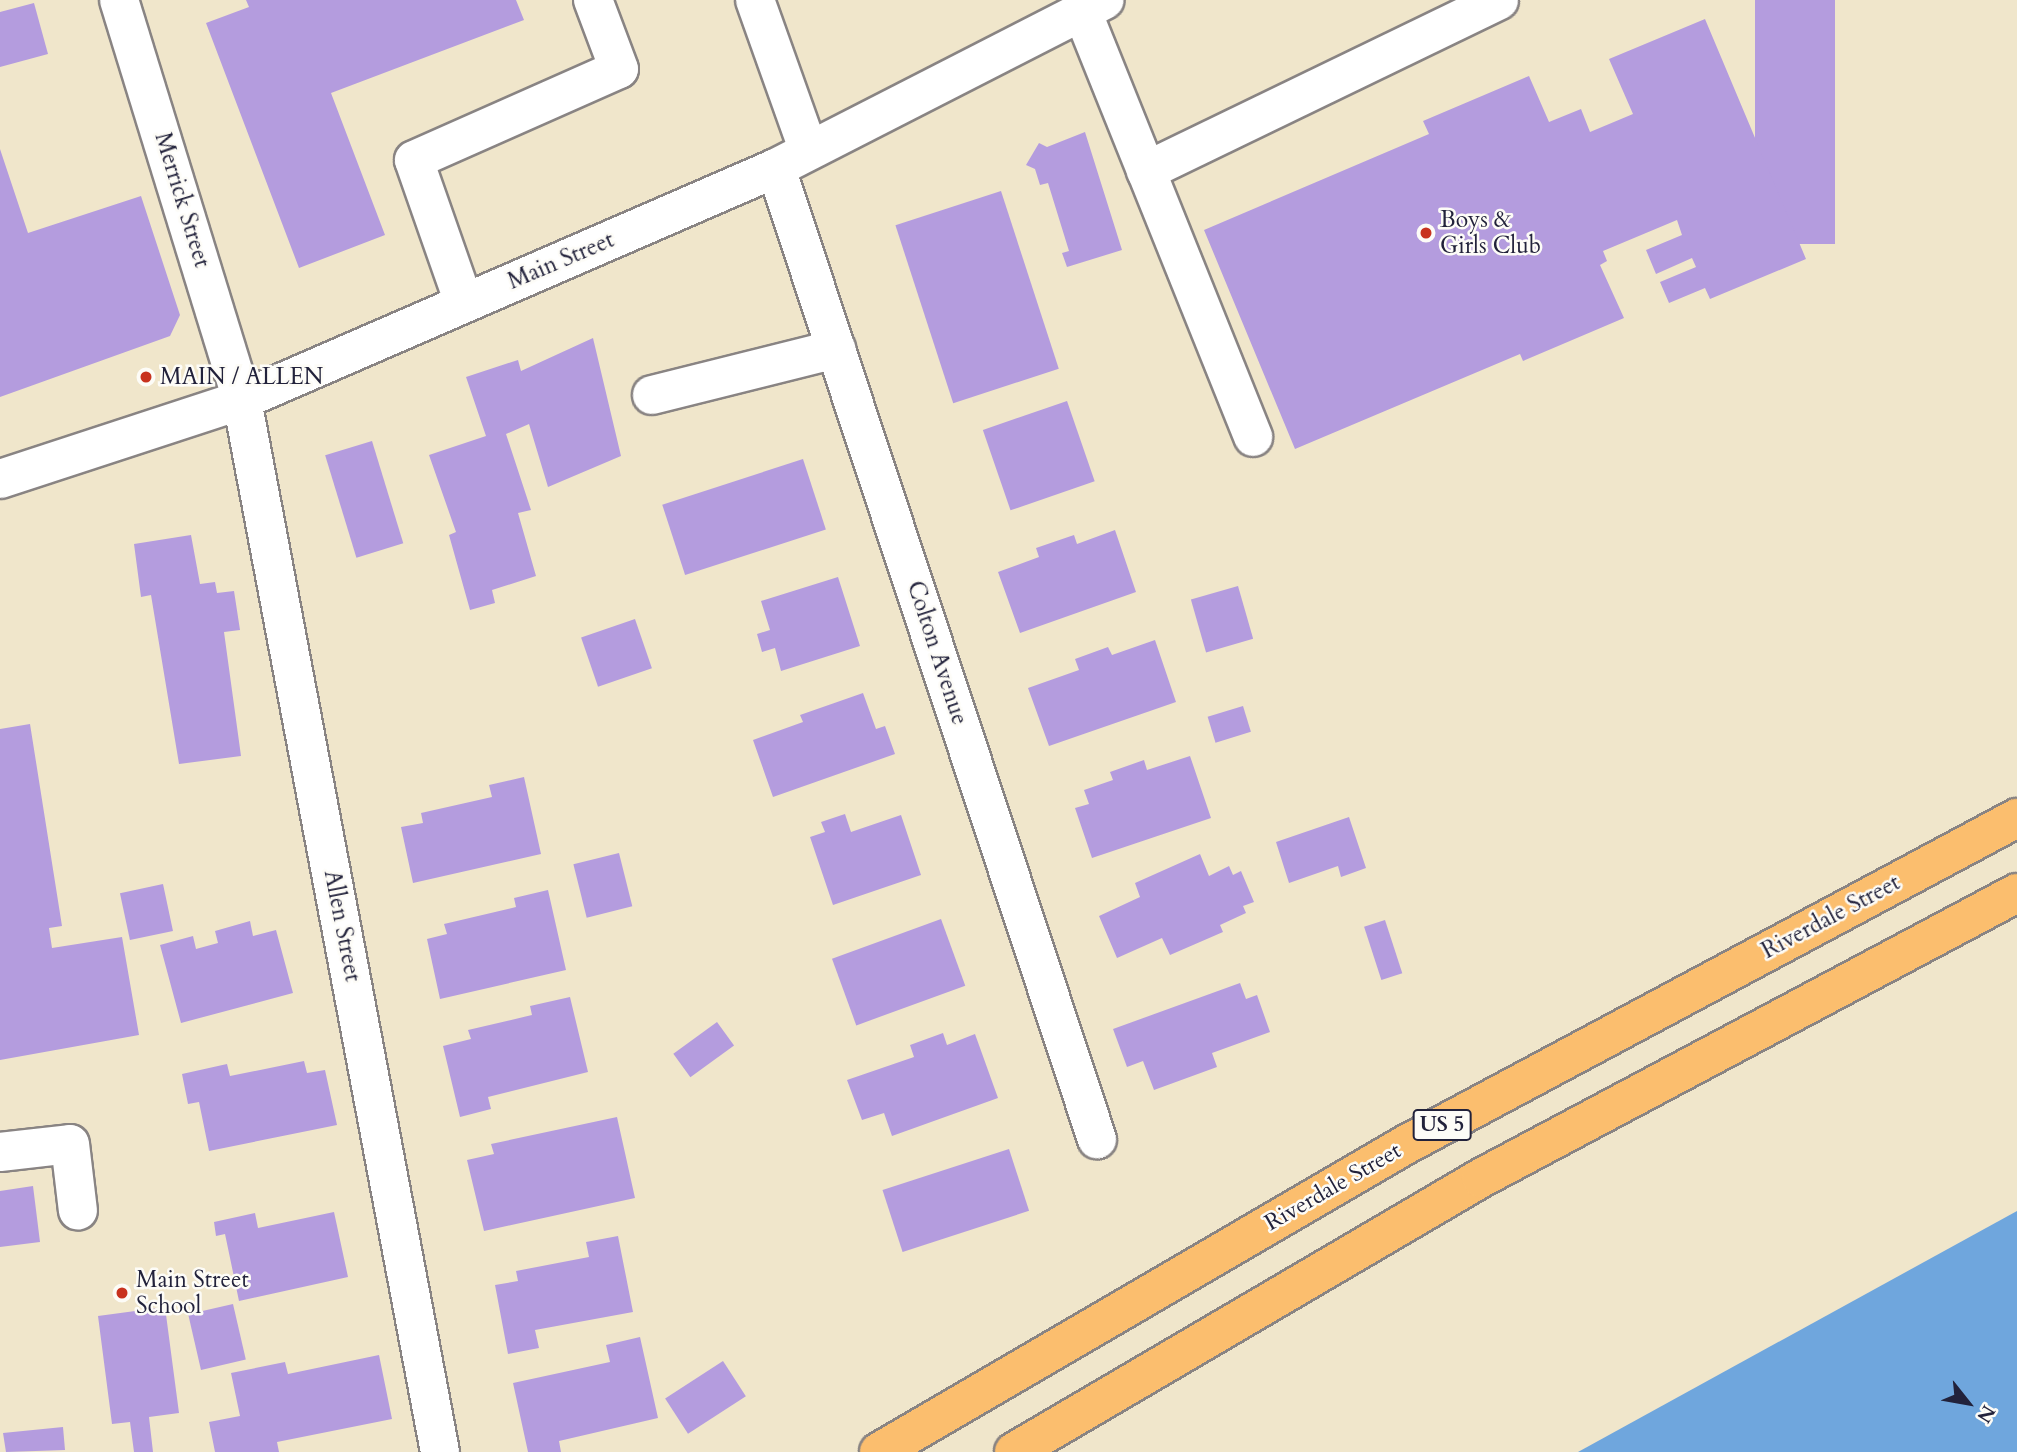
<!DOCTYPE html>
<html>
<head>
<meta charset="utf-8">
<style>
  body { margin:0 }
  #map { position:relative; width:2017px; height:1452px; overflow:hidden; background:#f0e6cb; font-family:Cardo,serif }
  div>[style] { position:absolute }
  .water>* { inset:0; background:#6fa6dd }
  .building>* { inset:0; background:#b49cde; transform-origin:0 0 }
  .roads { filter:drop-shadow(2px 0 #898483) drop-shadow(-2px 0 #898483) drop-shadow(0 2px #898483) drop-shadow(0 -2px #898483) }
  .minor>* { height:38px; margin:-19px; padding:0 19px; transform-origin:19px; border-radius:19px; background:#fff }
  .highway>* { height:38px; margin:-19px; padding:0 19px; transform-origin:19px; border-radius:19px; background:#fbbe6e }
  .dots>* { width:19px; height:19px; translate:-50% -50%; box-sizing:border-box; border:4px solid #fdfcf7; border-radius:50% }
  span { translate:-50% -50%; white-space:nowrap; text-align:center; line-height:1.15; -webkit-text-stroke:5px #fdfcf7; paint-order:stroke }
  .shield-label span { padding:2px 5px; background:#fdfcf7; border:2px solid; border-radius:5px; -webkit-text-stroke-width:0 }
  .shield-label { font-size:21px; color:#22223b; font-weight:700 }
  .street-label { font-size:23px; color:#22223b }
  .poi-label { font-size:23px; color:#22223b }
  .left { translate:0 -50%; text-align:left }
  .north { position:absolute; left:1933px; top:1368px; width:70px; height:70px; -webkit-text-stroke:5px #fdfcf7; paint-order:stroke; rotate:121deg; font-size:19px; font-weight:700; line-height:28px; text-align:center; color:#22223b }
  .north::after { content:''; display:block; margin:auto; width:24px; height:32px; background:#22223b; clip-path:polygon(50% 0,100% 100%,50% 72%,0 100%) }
</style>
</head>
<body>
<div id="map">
  <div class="water">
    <div style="clip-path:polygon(2017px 1211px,2017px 1452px,1578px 1452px)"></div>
  </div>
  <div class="building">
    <div style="clip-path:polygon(246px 0,516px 0,524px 20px,331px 93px,385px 235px,299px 268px,206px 23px,249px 7px)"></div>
    <div style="left:1755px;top:0;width:80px;height:244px"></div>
    <div style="clip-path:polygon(34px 3px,48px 54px,0 67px,0 12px)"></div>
    <div style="clip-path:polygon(1705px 19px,1806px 259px,1710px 299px,1705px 288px,1669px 303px,1660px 282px,1696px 267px,1692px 258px,1656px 274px,1646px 250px,1682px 235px,1677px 220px,1603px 251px,1607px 261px,1600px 265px,1624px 318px,1523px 361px,1520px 354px,1295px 449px,1204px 230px,1429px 134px,1423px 121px,1529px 76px,1549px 122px,1581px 109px,1590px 132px,1633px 114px,1609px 59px)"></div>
    <div style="clip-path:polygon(1085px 132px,1122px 250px,1067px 267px,1062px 253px,1069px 251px,1048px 183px,1040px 185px,1035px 169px,1026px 165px,1039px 143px,1047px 147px)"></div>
    <div style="clip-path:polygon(0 149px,28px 233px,141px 196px,180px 315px,170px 336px,0 397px)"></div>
    <div style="left:1001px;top:191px;width:187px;height:111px;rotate:72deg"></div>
    <div style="clip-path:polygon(593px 338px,621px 456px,548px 487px,529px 424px,506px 434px,531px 510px,518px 513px,536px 576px,492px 590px,495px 603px,470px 610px,449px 535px,456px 532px,429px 455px,486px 436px,466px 377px,518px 360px,521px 371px)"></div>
    <div style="left:1067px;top:401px;width:85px;height:89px;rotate:71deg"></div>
    <div style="left:372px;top:441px;width:107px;height:49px;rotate:73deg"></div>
    <div style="left:803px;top:459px;width:74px;height:148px;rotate:72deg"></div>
    <div style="clip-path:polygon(1115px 530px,1136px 592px,1020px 633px,998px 572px,1039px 557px,1036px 548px,1074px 535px,1077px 544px)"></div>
    <div style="clip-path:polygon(191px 535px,200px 584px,215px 582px,217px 593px,234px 591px,240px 630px,224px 632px,241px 756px,179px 764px,151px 595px,141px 597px,134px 544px)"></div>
    <div style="clip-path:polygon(838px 577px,860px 646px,781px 671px,775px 648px,762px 652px,757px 634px,770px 630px,761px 601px)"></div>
    <div style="left:1238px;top:586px;width:55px;height:49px;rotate:74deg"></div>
    <div style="left:635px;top:619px;width:52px;height:57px;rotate:71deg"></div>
    <div style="clip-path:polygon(1155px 640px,1176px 702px,1049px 746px,1028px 688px,1079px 670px,1075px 659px,1108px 647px,1112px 655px)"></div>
    <div style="clip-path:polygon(863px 693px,876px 729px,885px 726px,895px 754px,773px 797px,753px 740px,803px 722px,800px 715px)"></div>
    <div style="left:1243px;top:706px;width:27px;height:37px;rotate:73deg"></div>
    <div style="clip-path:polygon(30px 724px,62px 926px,49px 928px,52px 948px,122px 937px,139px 1035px,0 1060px,0 729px)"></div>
    <div style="clip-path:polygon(1190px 756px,1211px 818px,1092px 858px,1075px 808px,1089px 804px,1084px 790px,1113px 780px,1110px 772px,1144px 760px,1147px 770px)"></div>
    <div style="clip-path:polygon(524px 777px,541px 854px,413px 883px,401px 827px,423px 823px,421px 813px,492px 797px,489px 785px)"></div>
    <div style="clip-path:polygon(845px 814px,851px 832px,901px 815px,921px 875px,833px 905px,810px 837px,825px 832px,821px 822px)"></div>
    <div style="clip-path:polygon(1349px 817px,1366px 868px,1341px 877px,1338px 866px,1289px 883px,1276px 842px)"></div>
    <div style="left:619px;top:853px;width:55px;height:47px;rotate:76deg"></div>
    <div style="clip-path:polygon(1200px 854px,1209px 876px,1229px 866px,1233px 875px,1241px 871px,1254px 902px,1243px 906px,1246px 913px,1220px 925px,1223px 932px,1170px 955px,1162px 938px,1117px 958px,1099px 916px,1140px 897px,1135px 883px)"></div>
    <div style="left:163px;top:884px;width:48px;height:44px;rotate:78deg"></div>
    <div style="clip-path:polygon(548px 890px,566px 970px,440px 999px,427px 939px,447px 934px,444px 924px,516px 907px,514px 898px)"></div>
    <div style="left:941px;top:919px;width:71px;height:116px;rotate:70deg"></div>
    <div style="left:1385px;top:920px;width:56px;height:22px;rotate:72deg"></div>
    <div style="clip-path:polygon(250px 921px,253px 936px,276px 930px,293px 993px,181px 1023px,160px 945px,193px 936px,196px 949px,218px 943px,215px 931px)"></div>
    <div style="clip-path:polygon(1240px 983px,1246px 999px,1257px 995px,1270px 1032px,1212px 1053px,1217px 1067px,1154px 1090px,1143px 1061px,1127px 1067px,1113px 1029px)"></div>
    <div style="clip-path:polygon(570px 997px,588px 1072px,488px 1097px,491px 1109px,460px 1117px,443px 1046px,471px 1039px,468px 1030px,532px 1015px,530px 1006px)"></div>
    <div style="left:717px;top:1022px;width:29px;height:54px;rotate:54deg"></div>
    <div style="clip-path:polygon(943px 1033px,947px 1045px,975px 1034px,998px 1098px,892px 1136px,884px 1113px,862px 1120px,847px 1080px,914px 1057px,910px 1045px)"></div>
    <div style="clip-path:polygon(304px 1061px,307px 1073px,325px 1070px,337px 1125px,209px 1151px,199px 1102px,188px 1104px,182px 1074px,227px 1064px,230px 1076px)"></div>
    <div style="clip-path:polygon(617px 1117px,635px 1198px,484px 1231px,467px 1160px,494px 1154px,491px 1144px)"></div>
    <div style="left:1009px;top:1149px;width:65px;height:133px;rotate:72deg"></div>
    <div style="clip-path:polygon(33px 1186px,40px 1242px,0 1247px,0 1191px)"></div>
    <div style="clip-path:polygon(334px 1212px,348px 1277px,239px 1301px,225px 1234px,216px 1236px,214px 1222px,255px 1213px,258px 1228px)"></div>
    <div style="clip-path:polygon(618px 1236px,633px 1312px,535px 1330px,539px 1348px,508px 1354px,495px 1285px,518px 1281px,516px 1271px,589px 1257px,586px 1242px)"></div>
    <div style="left:233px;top:1304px;width:57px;height:46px;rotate:77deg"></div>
    <div style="clip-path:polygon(165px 1307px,179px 1413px,149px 1417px,153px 1452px,134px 1452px,130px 1422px,112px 1424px,98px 1316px)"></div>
    <div style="clip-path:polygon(640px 1337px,658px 1418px,559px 1441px,561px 1452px,528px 1452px,513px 1383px,610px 1362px,606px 1345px)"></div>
    <div style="clip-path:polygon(379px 1355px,392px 1419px,277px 1442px,279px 1452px,215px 1452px,209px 1422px,240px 1416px,231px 1373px,285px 1362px,288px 1374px)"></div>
    <div style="left:723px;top:1361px;width:42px;height:69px;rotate:57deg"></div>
    <div style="clip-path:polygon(63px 1427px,65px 1450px,6px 1452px,3px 1433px)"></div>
  </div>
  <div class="roads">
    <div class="minor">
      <div style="left:119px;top:0;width:418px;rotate:72.9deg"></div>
      <div style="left:242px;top:400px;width:1070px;rotate:79.34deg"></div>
      <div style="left:755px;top:0;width:158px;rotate:70.4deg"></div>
      <div style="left:1082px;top:11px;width:459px;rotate:68.1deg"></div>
      <div style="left:776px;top:168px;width:1023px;rotate:71.71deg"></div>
      <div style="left:1146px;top:171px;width:392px;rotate:-25.8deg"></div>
      <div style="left:464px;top:303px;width:151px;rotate:-109.3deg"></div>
      <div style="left:414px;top:160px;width:224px;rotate:-23.9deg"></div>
      <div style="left:619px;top:69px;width:74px;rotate:-110.6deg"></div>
      <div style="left:652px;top:395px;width:190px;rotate:-14deg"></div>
      <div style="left:0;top:479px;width:255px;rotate:-18.1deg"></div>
      <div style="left:242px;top:400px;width:582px;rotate:-23.48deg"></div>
      <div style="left:776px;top:168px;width:369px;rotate:-27.1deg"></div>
      <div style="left:0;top:1152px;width:70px;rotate:-6.5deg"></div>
      <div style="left:70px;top:1144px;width:67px;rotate:83.2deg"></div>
    </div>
    <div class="highway">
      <div style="left:879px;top:1452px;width:611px;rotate:-30.26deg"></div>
      <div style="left:1407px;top:1144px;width:692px;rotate:-28.12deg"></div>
      <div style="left:1014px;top:1452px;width:541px;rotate:-30.4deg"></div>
      <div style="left:1481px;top:1178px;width:607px;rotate:-28deg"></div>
    </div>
  </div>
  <div class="dots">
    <div style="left:1426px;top:233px;background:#c8321e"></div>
    <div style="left:146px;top:377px;background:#c8321e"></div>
    <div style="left:122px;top:1293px;background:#c8321e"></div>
  </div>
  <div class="shield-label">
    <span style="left:1442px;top:1125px">US 5</span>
  </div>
  <div class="street-label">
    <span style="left:182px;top:200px;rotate:73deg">Merrick Street</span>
    <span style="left:561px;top:261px;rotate:-23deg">Main Street</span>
    <span style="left:937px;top:653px;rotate:72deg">Colton Avenue</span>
    <span style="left:1831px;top:917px;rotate:-28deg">Riverdale Street</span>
    <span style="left:342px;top:926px;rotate:79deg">Allen Street</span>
    <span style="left:1333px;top:1187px;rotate:-30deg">Riverdale Street</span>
  </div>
  <div class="poi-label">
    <span class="left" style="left:1440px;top:233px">Boys &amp;<br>Girls Club</span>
    <span class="left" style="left:160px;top:377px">MAIN / ALLEN</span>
    <span class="left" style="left:136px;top:1293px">Main Street<br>School</span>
  </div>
  <div class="north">N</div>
</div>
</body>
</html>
